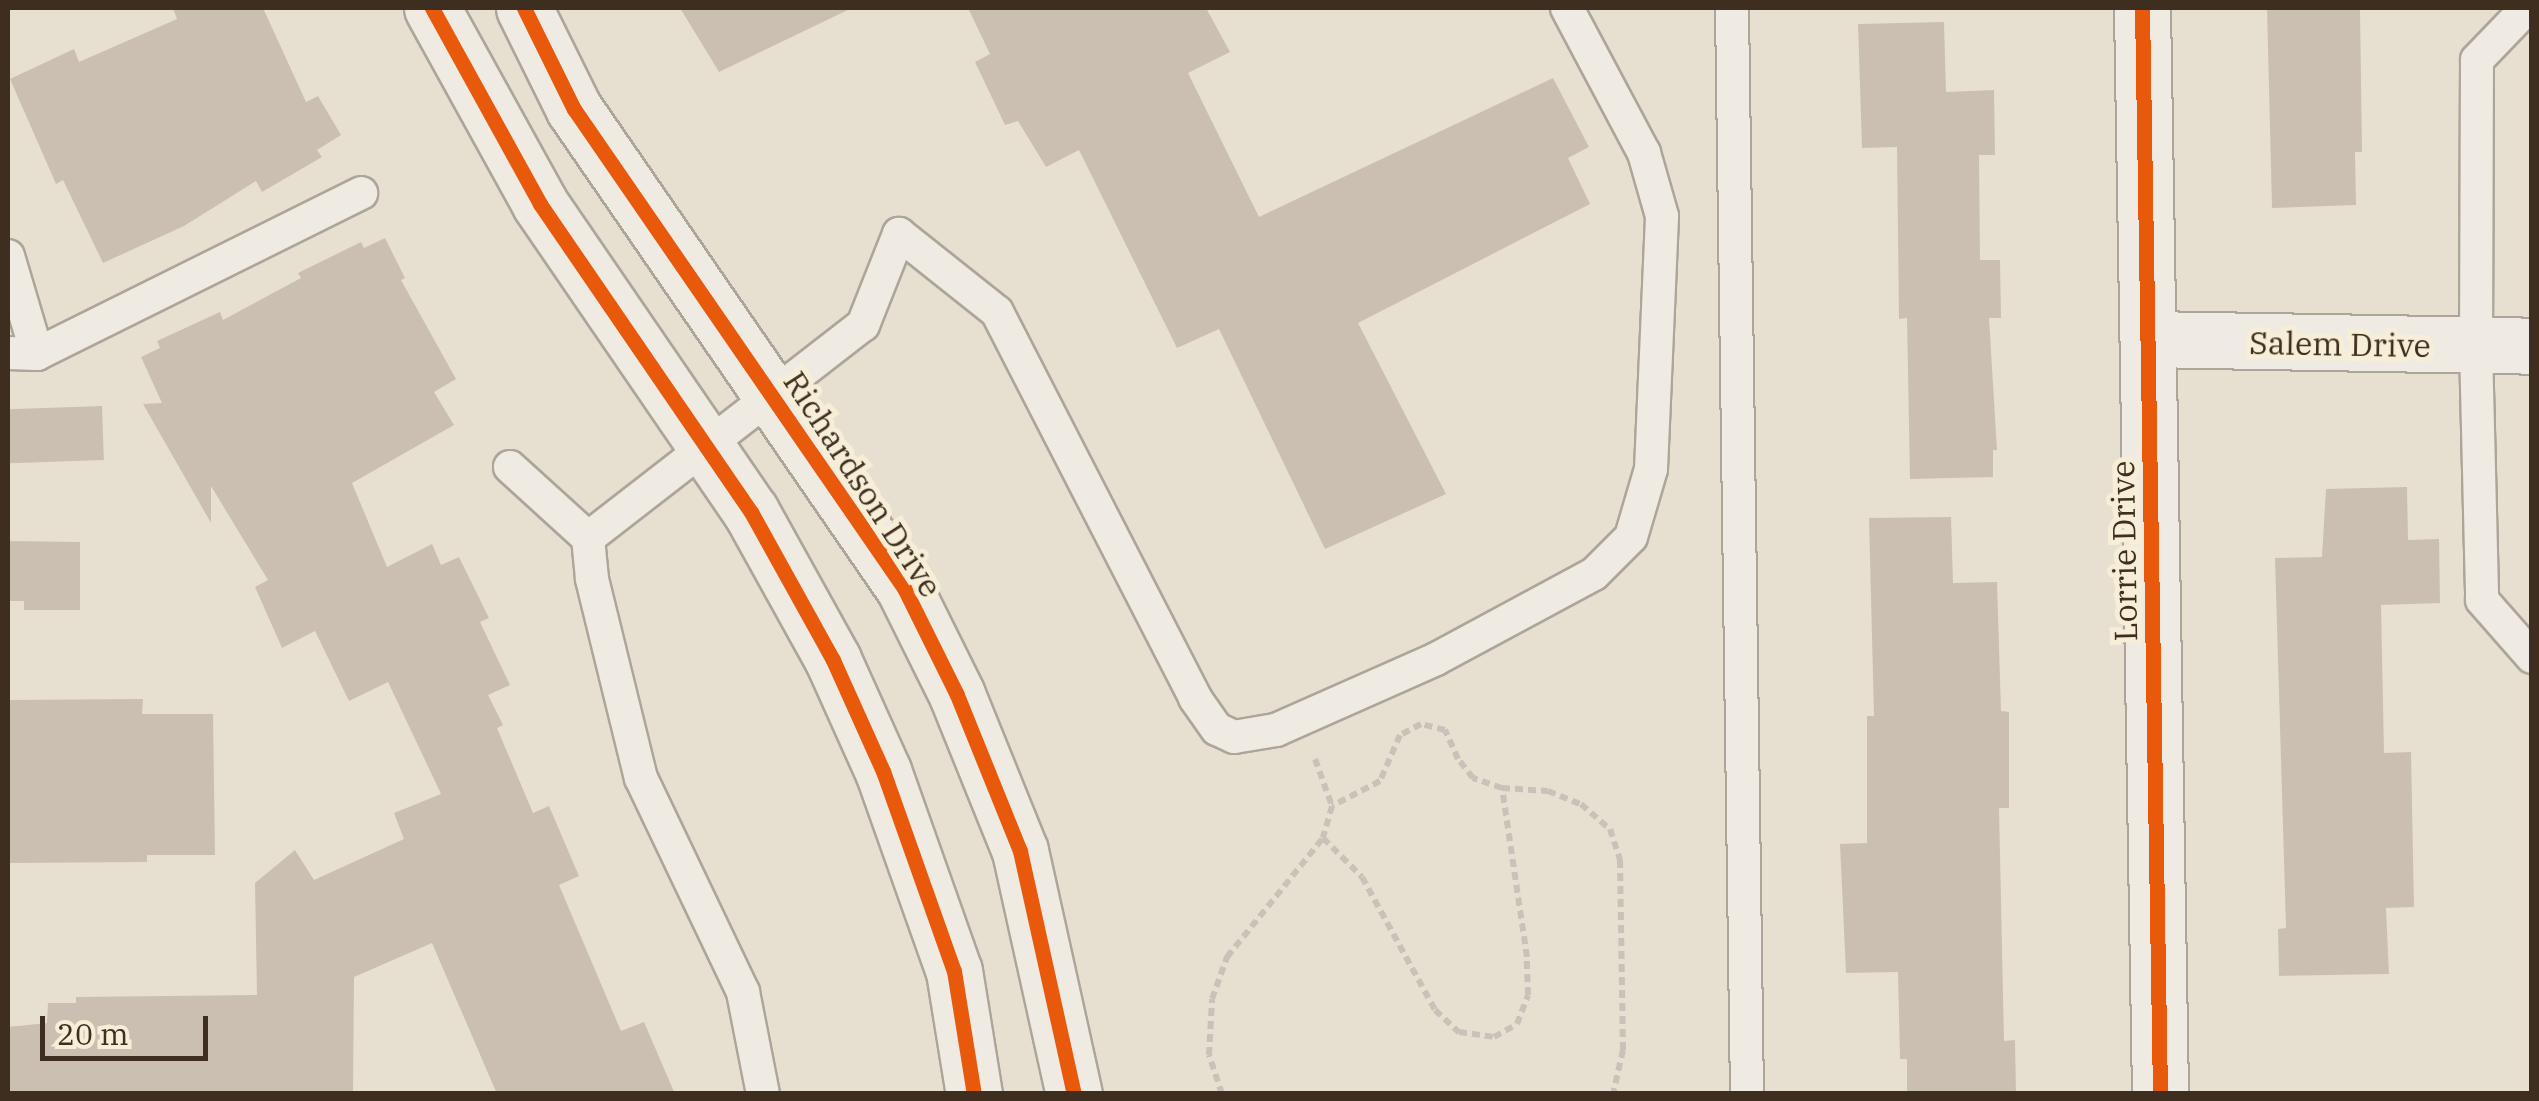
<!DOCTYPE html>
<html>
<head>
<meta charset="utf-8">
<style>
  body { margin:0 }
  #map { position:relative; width:2539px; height:1101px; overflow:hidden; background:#e7e0d1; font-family:"IBM Plex Serif",serif }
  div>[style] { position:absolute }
  .building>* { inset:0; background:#cbbfb2; transform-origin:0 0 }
  .path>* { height:6px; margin-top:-3px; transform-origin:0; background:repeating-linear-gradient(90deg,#c8c2b9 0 8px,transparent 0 13px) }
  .roads { filter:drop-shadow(2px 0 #ada599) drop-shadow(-2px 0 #ada599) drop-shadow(0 2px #ada599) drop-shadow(0 -2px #ada599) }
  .service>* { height:32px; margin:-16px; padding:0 16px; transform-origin:16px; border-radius:16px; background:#efebe3 }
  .minor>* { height:55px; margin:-27.5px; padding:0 27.5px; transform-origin:27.5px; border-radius:27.5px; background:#efebe3 }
  .tertiary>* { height:55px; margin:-27.5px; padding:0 27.5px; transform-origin:27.5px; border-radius:27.5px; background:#efebe3 }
  .cycleway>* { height:15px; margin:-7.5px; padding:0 7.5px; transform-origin:7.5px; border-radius:7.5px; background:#e8590c }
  span { translate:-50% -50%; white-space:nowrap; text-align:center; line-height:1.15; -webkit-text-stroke:10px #f7eed8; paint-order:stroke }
  .street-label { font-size:32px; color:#3d2e20 }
  .frame { position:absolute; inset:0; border:10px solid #3d2e20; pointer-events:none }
  .scale { position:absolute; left:40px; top:1016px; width:168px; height:45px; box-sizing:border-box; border:5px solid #3d2e20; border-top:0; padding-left:12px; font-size:30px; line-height:35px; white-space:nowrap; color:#3d2e20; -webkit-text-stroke:8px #f7eed8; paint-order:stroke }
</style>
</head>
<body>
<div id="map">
  <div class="building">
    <div style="clip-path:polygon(173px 8px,263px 8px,306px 102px,318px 96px,341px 135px,317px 150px,322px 157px,262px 192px,256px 181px,184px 226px,103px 263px,63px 180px,56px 184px,10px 79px,74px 49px,79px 62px,177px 19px)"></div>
    <div style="clip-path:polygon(680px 8px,852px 8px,719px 72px)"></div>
    <div style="clip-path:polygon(968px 8px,1206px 8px,1230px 52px,1188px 73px,1259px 217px,1553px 78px,1589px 147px,1568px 158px,1590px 204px,1358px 323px,1446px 494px,1325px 549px,1219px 329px,1177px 348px,1079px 150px,1046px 167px,1018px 121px,1005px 125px,975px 62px,990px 54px)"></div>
    <div style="clip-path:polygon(2267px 8px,2360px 8px,2362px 152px,2355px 152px,2356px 205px,2272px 208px)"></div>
    <div style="clip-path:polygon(1944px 22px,1946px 92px,1994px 90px,1995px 155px,1979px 155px,1980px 260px,2000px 260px,2001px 318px,1989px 318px,1997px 450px,1993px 450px,1993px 477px,1910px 479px,1907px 318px,1899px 319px,1897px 147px,1862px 148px,1858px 24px)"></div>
    <div style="clip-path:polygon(385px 238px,405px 278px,401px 280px,456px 379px,434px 392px,454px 425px,352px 483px,387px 567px,432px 544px,441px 565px,459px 557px,489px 618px,480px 622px,510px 685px,488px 695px,503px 725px,497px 728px,533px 813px,549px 806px,579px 876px,559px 885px,621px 1031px,644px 1022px,675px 1094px,497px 1094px,432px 943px,354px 977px,353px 1094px,8px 1094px,8px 1027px,47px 1023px,48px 1003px,76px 1003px,76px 997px,257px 995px,255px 883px,295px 850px,314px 880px,404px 839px,394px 813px,441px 794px,388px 682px,349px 701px,315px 631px,282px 648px,255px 587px,268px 580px,211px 486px,211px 523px,143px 404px,162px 403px,141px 357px,160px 348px,157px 341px,220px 312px,223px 320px,301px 278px,298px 273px,361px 242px,364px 248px)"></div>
    <div style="left:102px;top:406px;width:54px;height:94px;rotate:88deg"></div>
    <div style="clip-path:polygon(2407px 487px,2408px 540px,2439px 539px,2440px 603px,2381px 605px,2384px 753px,2411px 752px,2414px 907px,2386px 908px,2389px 974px,2279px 976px,2278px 929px,2286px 928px,2275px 558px,2322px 557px,2326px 489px)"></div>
    <div style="clip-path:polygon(1951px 517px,1953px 583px,1997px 582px,2001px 711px,2009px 712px,2009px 808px,1999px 808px,2004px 1041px,2015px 1040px,2016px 1094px,1907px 1094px,1907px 1059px,1900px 1059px,1898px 972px,1846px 973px,1840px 844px,1867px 843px,1867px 716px,1874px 716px,1869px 518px)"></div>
    <div style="clip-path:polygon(8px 541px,80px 542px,80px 610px,24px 610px,24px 601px,8px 601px)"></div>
    <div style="clip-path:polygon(143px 699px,142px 714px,213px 714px,215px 855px,147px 855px,147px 862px,8px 863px,8px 700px)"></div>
  </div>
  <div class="path">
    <div style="left:1315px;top:759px;width:50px;rotate:70.1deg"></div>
    <div style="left:1332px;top:806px;width:33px;rotate:106deg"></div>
    <div style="left:1323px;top:838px;width:55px;rotate:45deg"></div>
    <div style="left:1362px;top:877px;width:152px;rotate:61.2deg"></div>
    <div style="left:1435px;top:1010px;width:33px;rotate:43deg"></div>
    <div style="left:1459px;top:1032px;width:35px;rotate:8deg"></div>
    <div style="left:1494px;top:1037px;width:26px;rotate:-29deg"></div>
    <div style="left:1517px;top:1024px;width:31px;rotate:-69deg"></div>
    <div style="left:1528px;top:995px;width:38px;rotate:-92deg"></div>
    <div style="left:1527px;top:957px;width:171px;rotate:-98.4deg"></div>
    <div style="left:1502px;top:788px;width:31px;rotate:-161deg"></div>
    <div style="left:1473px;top:778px;width:24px;rotate:-128deg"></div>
    <div style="left:1458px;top:759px;width:32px;rotate:-114deg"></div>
    <div style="left:1445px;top:730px;width:25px;rotate:-166deg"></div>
    <div style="left:1421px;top:724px;width:24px;rotate:152deg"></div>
    <div style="left:1400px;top:735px;width:50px;rotate:113.5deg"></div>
    <div style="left:1380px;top:781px;width:54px;rotate:152.5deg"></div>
    <div style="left:1502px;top:788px;width:46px;rotate:3.7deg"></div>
    <div style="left:1548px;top:791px;width:35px;rotate:22deg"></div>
    <div style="left:1581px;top:804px;width:38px;rotate:41deg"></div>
    <div style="left:1610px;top:829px;width:33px;rotate:72deg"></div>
    <div style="left:1620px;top:860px;width:190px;rotate:89.1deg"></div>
    <div style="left:1623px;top:1050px;width:45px;rotate:102.8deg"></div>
    <div style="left:1222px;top:1094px;width:41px;rotate:-108.4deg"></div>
    <div style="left:1209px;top:1055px;width:56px;rotate:-86.9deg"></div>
    <div style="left:1212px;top:999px;width:45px;rotate:-70.3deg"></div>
    <div style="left:1227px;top:957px;width:153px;rotate:-51.1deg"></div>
  </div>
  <div class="roads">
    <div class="service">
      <div style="left:1732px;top:8px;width:1086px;rotate:89.21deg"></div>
      <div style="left:2527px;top:8px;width:72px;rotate:133.9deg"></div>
      <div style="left:2477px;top:60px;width:287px;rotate:90.2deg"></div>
      <div style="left:2476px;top:347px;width:253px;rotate:88.6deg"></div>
      <div style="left:2482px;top:600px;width:76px;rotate:48.7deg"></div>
      <div style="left:8px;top:256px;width:102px;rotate:73.5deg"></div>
      <div style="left:37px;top:354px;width:29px;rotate:-178deg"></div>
      <div style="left:37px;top:354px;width:362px;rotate:-26.4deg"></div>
      <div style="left:510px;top:467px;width:105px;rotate:42.3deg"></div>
      <div style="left:588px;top:538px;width:41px;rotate:84.4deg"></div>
      <div style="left:592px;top:579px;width:205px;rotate:76.2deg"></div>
      <div style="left:641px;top:778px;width:237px;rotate:64.5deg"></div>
      <div style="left:743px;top:992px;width:104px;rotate:78.9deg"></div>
      <div style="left:588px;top:538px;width:348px;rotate:-37.8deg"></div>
      <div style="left:863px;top:325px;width:98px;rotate:-68.4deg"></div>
      <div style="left:899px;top:234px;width:125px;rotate:38.5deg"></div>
      <div style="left:997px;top:312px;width:434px;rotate:62.8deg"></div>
      <div style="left:1195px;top:698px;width:38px;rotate:55deg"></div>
      <div style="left:1217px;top:729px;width:19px;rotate:25deg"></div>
      <div style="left:1234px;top:737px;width:43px;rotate:-9.5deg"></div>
      <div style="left:1276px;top:730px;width:175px;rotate:-23.9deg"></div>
      <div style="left:1436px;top:659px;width:179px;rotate:-28.3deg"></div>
      <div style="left:1594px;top:574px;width:52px;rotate:-45deg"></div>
      <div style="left:1631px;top:537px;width:71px;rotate:-73.6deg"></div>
      <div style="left:1651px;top:469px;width:253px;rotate:-87.5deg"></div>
      <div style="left:1662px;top:216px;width:66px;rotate:-105.9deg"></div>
      <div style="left:1644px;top:153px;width:164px;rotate:-118deg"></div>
    </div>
    <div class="minor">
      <div style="left:2142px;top:8px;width:1086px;rotate:89.05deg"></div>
      <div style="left:2148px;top:339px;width:384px;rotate:1deg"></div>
    </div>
    <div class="tertiary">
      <div style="left:432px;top:8px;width:224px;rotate:61.1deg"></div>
      <div style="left:540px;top:204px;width:373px;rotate:55.6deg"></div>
      <div style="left:751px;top:512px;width:169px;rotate:61deg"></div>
      <div style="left:833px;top:660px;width:122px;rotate:65.8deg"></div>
      <div style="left:883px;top:771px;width:212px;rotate:70.5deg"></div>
      <div style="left:954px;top:971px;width:125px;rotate:80.8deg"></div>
      <div style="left:524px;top:8px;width:113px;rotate:63.7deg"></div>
      <div style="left:574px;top:109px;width:582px;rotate:55.44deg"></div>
      <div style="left:904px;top:588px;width:119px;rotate:63.6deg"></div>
      <div style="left:957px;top:695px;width:168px;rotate:68deg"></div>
      <div style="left:1020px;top:851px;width:249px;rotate:77.5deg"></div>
    </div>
  </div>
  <div class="cycleway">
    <div style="left:432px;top:8px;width:224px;rotate:61.1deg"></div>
    <div style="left:540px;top:204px;width:373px;rotate:55.6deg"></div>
    <div style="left:751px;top:512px;width:169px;rotate:61deg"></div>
    <div style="left:833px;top:660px;width:122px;rotate:65.8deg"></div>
    <div style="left:883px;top:771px;width:212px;rotate:70.5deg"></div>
    <div style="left:954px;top:971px;width:125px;rotate:80.8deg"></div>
    <div style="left:524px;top:8px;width:113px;rotate:63.7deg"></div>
    <div style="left:574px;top:109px;width:582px;rotate:55.44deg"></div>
    <div style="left:904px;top:588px;width:119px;rotate:63.6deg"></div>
    <div style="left:957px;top:695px;width:168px;rotate:68deg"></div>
    <div style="left:1020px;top:851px;width:249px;rotate:77.5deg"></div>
    <div style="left:2142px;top:8px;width:1086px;rotate:89.05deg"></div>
  </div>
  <div class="street-label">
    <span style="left:2340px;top:344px;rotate:1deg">Salem Drive</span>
    <span style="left:863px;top:484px;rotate:57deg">Richardson Drive</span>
    <span style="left:2124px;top:551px;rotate:-91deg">Lorrie Drive</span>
  </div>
  <div class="frame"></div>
  <div class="scale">20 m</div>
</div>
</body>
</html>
